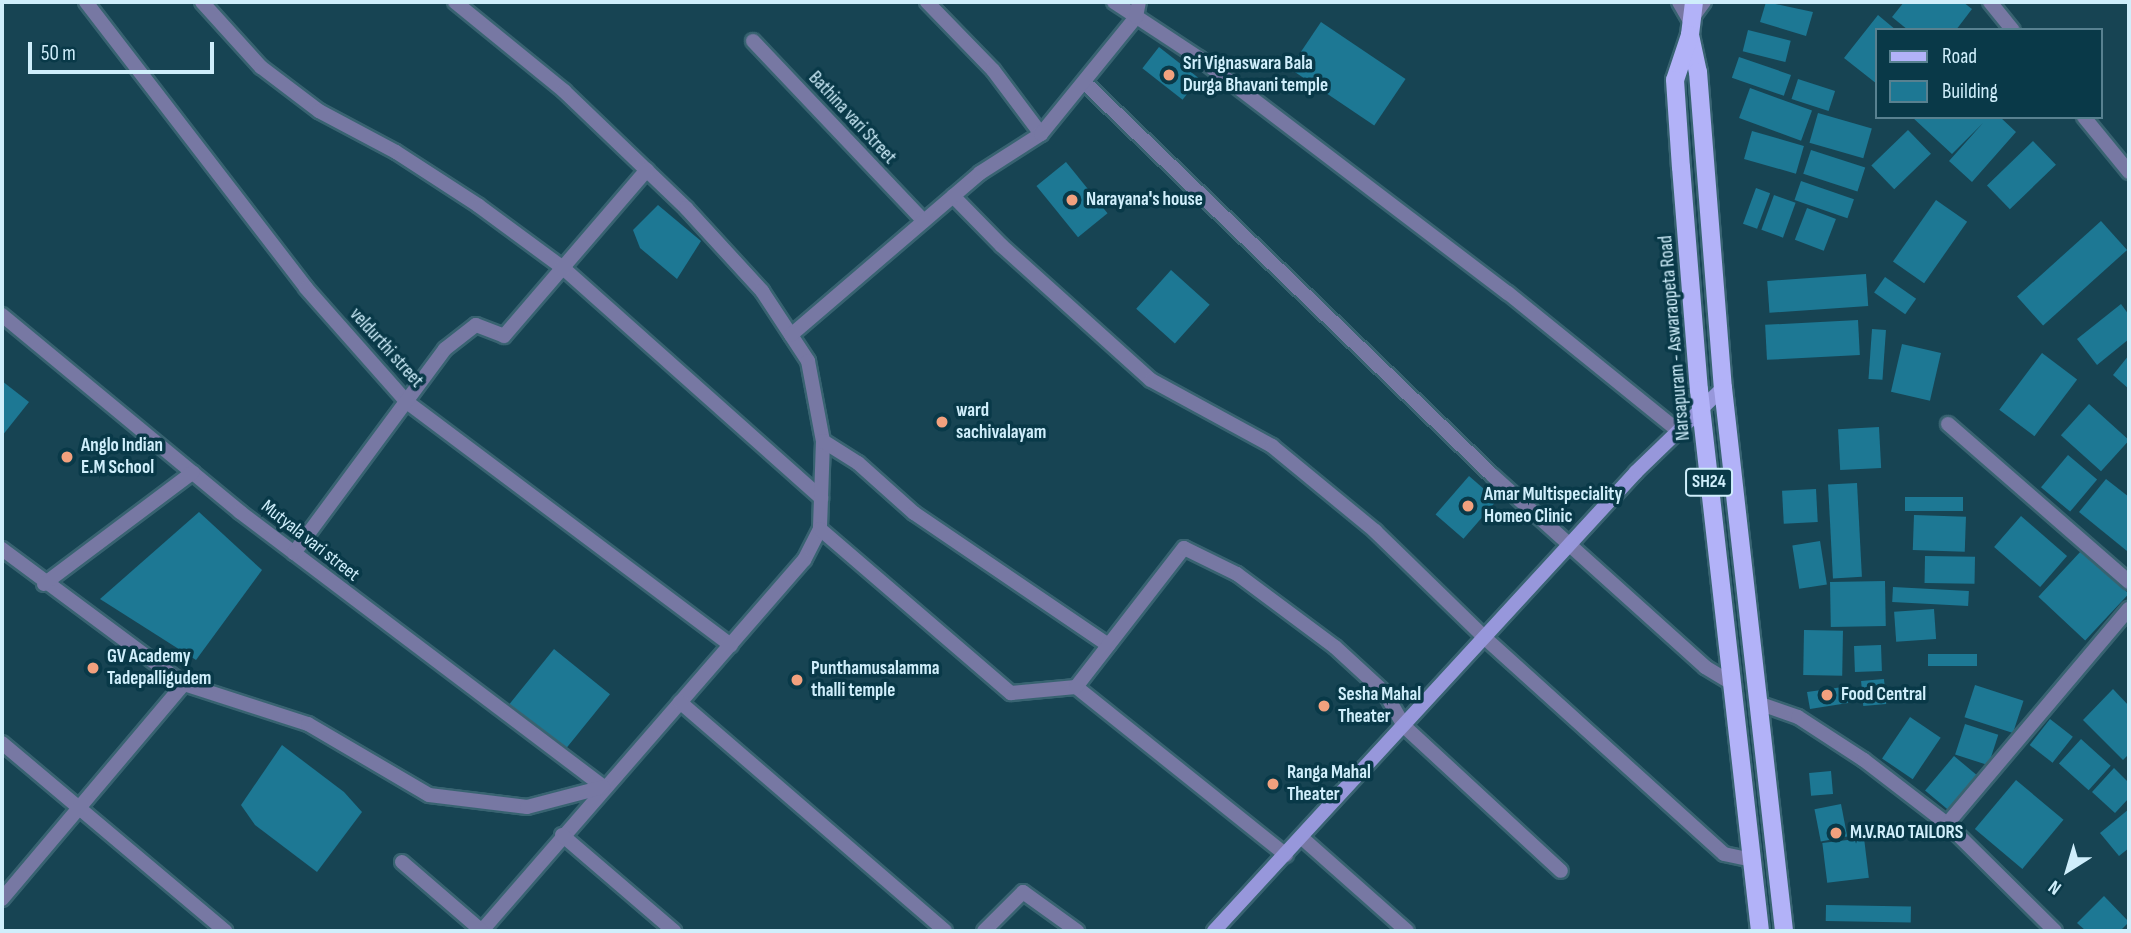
<!DOCTYPE html>
<html>
<head>
<meta charset="utf-8">
<style>
  body { margin:0 }
  #map { position:relative; width:2131px; height:933px; overflow:hidden; background:#174453; font-family:"Sofia Sans Condensed",sans-serif }
  div>[style] { position:absolute }
  .building>* { inset:0; background:#1d7894; transform-origin:0 0 }
  .roads { filter:drop-shadow(2px 0 #386371) drop-shadow(-2px 0 #386371) drop-shadow(0 2px #386371) drop-shadow(0 -2px #386371) }
  .street>* { height:14px; margin:-7px; padding:0 7px; transform-origin:7px; border-radius:7px; background:#7778a3 }
  .secondary>* { height:14px; margin:-7px; padding:0 7px; transform-origin:7px; border-radius:7px; background:#9797db }
  .primary>* { height:18px; margin:-9px; padding:0 9px; transform-origin:9px; border-radius:9px; background:#b2b2f8 }
  .dots>* { width:19px; height:19px; translate:-50% -50%; box-sizing:border-box; border:4px solid #093948; border-radius:50% }
  span { translate:-50% -50%; white-space:nowrap; text-align:center; line-height:1.15; -webkit-text-stroke:7px #093948; paint-order:stroke }
  .shield-label span { padding:2px 5px; background:#093948; border:2px solid; border-radius:5px; -webkit-text-stroke-width:0 }
  .shield-label { font-size:18px; color:#cfeefb; font-weight:700 }
  .poi-label { font-size:19px; color:#cfeefb; font-weight:700 }
  .left { translate:0 -50%; text-align:left }
  .street-label { font-size:19px; color:#cfeefb }
  .frame { position:absolute; inset:0; border:4px solid #cfeefb; pointer-events:none }
  .legend { position:absolute; left:1875px; top:28px; width:228px; height:91px; box-sizing:border-box; background:#093948; border:2px solid #588190; margin:0; padding:9px 12px; list-style:none; font-size:21px; color:#cfeefb }
  .legend li { display:flex; align-items:center; gap:14px; height:35px }
  .legend b { width:35px; border:2px solid #588190 }
  .north { position:absolute; left:2033px; top:835px; width:70px; height:70px; -webkit-text-stroke:5px #093948; paint-order:stroke; rotate:217deg; font-size:19px; font-weight:700; line-height:28px; text-align:center; color:#cfeefb }
  .north::after { content:''; display:block; margin:auto; width:24px; height:32px; background:#cfeefb; clip-path:polygon(50% 0,100% 100%,50% 72%,0 100%) }
  .scale { position:absolute; left:28px; top:42px; width:186px; height:32px; box-sizing:border-box; border:4px solid #cfeefb; border-top:0; padding-left:9px; font-size:21px; line-height:24px; white-space:nowrap; color:#cfeefb; -webkit-text-stroke:5px #093948; paint-order:stroke }
</style>
</head>
<body>
<div id="map">
  <div class="building">
    <div style="clip-path:polygon(1766px 2px,1813px 12px,1806px 36px,1760px 22px)"></div>
    <div style="clip-path:polygon(1904px 2px,1963px 2px,1972px 9px,1956px 30px,1908px 30px,1892px 17px)"></div>
    <div style="clip-path:polygon(1878px 15px,1896px 30px,1877px 30px,1877px 84px,1844px 58px)"></div>
    <div style="left:1321px;top:22px;width:102px;height:56px;rotate:34deg"></div>
    <div style="left:1748px;top:30px;width:44px;height:22px;rotate:14deg"></div>
    <div style="left:1159px;top:47px;width:51px;height:27px;rotate:38deg"></div>
    <div style="left:1739px;top:57px;width:55px;height:22px;rotate:19deg"></div>
    <div style="left:1798px;top:79px;width:39px;height:21px;rotate:18deg"></div>
    <div style="left:1750px;top:88px;width:66px;height:32px;rotate:20deg"></div>
    <div style="left:1818px;top:113px;width:56px;height:31px;rotate:16deg"></div>
    <div style="clip-path:polygon(1912px 117px,2000px 117px,2016px 132px,1972px 182px,1949px 161px,1983px 123px,1952px 154px)"></div>
    <div style="left:1908px;top:130px;width:33px;height:51px;rotate:46deg"></div>
    <div style="left:1752px;top:131px;width:54px;height:29px;rotate:16deg"></div>
    <div style="left:2033px;top:141px;width:33px;height:64px;rotate:46deg"></div>
    <div style="left:1811px;top:150px;width:57px;height:25px;rotate:18deg"></div>
    <div style="left:1066px;top:162px;width:66px;height:38px;rotate:51deg"></div>
    <div style="left:1801px;top:181px;width:56px;height:20px;rotate:19deg"></div>
    <div style="left:1756px;top:188px;width:15px;height:38px;rotate:20deg"></div>
    <div style="left:1774px;top:195px;width:23px;height:37px;rotate:20deg"></div>
    <div style="left:1936px;top:200px;width:38px;height:75px;rotate:35deg"></div>
    <div style="clip-path:polygon(658px 205px,701px 241px,677px 279px,640px 248px,633px 230px)"></div>
    <div style="left:1807px;top:208px;width:31px;height:34px;rotate:21deg"></div>
    <div style="left:2101px;top:221px;width:39px;height:113px;rotate:48deg"></div>
    <div style="left:1171px;top:270px;width:52px;height:52px;rotate:42deg"></div>
    <div style="left:1866px;top:274px;width:32px;height:99px;rotate:86deg"></div>
    <div style="left:1885px;top:277px;width:38px;height:19px;rotate:35deg"></div>
    <div style="clip-path:polygon(2121px 304px,2129px 315px,2129px 339px,2097px 365px,2077px 339px)"></div>
    <div style="left:1858px;top:320px;width:35px;height:93px;rotate:87deg"></div>
    <div style="left:1872px;top:329px;width:14px;height:50px;rotate:4deg"></div>
    <div style="left:1902px;top:344px;width:40px;height:49px;rotate:13deg"></div>
    <div style="left:2042px;top:353px;width:44px;height:71px;rotate:37deg"></div>
    <div style="clip-path:polygon(2129px 355px,2129px 389px,2113px 375px)"></div>
    <div style="clip-path:polygon(2px 381px,29px 402px,2px 436px)"></div>
    <div style="left:2089px;top:404px;width:54px;height:42px;rotate:42deg"></div>
    <div style="left:1879px;top:427px;width:41px;height:41px;rotate:87deg"></div>
    <div style="left:2068px;top:455px;width:38px;height:42px;rotate:40deg"></div>
    <div style="left:1469px;top:476px;width:37px;height:51px;rotate:41deg"></div>
    <div style="clip-path:polygon(2106px 479px,2129px 497px,2127px 551px,2079px 512px)"></div>
    <div style="left:1857px;top:483px;width:94px;height:29px;rotate:87deg"></div>
    <div style="left:1816px;top:489px;width:33px;height:34px;rotate:87deg"></div>
    <div style="left:1963px;top:497px;width:14px;height:58px;rotate:90deg"></div>
    <div style="clip-path:polygon(199px 512px,262px 570px,196px 660px,100px 599px)"></div>
    <div style="left:1914px;top:515px;width:52px;height:35px;rotate:2deg"></div>
    <div style="left:2021px;top:516px;width:61px;height:41px;rotate:41deg"></div>
    <div style="left:1820px;top:541px;width:44px;height:28px;rotate:81deg"></div>
    <div style="left:2082px;top:550px;width:64px;height:64px;rotate:43deg"></div>
    <div style="left:1925px;top:556px;width:50px;height:27px;rotate:1deg"></div>
    <div style="left:1885px;top:581px;width:45px;height:55px;rotate:89deg"></div>
    <div style="left:1893px;top:587px;width:76px;height:15px;rotate:3deg"></div>
    <div style="left:1934px;top:609px;width:30px;height:40px;rotate:86deg"></div>
    <div style="left:1804px;top:630px;width:39px;height:45px;rotate:1deg"></div>
    <div style="left:1881px;top:645px;width:26px;height:27px;rotate:88deg"></div>
    <div style="left:554px;top:649px;width:72px;height:72px;rotate:39deg"></div>
    <div style="left:1977px;top:654px;width:12px;height:49px;rotate:90deg"></div>
    <div style="left:1884px;top:679px;width:25px;height:23px;rotate:85deg"></div>
    <div style="left:1975px;top:685px;width:51px;height:34px;rotate:18deg"></div>
    <div style="clip-path:polygon(1850px 686px,1848px 703px,1810px 709px,1807px 692px)"></div>
    <div style="clip-path:polygon(2113px 689px,2129px 706px,2129px 754px,2123px 760px,2083px 720px)"></div>
    <div style="left:1910px;top:717px;width:37px;height:50px;rotate:34deg"></div>
    <div style="left:2050px;top:719px;width:29px;height:33px;rotate:38deg"></div>
    <div style="left:1965px;top:724px;width:35px;height:32px;rotate:18deg"></div>
    <div style="left:2081px;top:739px;width:40px;height:33px;rotate:42deg"></div>
    <div style="clip-path:polygon(282px 745px,344px 792px,362px 812px,317px 872px,255px 825px,241px 805px)"></div>
    <div style="left:1954px;top:756px;width:30px;height:45px;rotate:40deg"></div>
    <div style="clip-path:polygon(2114px 768px,2129px 783px,2129px 798px,2115px 813px,2092px 792px)"></div>
    <div style="left:1831px;top:771px;width:23px;height:22px;rotate:85deg"></div>
    <div style="left:2016px;top:780px;width:62px;height:64px;rotate:40deg"></div>
    <div style="left:1841px;top:804px;width:33px;height:27px;rotate:79deg"></div>
    <div style="clip-path:polygon(2129px 809px,2129px 848px,2119px 856px,2100px 833px)"></div>
    <div style="left:1864px;top:838px;width:40px;height:42px;rotate:83deg"></div>
    <div style="clip-path:polygon(2104px 896px,2129px 922px,2120px 931px,2086px 931px,2077px 923px)"></div>
    <div style="left:1826px;top:905px;width:85px;height:16px;rotate:1deg"></div>
  </div>
  <div class="roads">
    <div class="street">
      <div style="left:86px;top:2px;width:361px;rotate:52.4deg"></div>
      <div style="left:306px;top:288px;width:152px;rotate:48.5deg"></div>
      <div style="left:407px;top:402px;width:405px;rotate:36.9deg"></div>
      <div style="left:202px;top:2px;width:88px;rotate:47.8deg"></div>
      <div style="left:261px;top:67px;width:73px;rotate:37.2deg"></div>
      <div style="left:319px;top:111px;width:87px;rotate:28deg"></div>
      <div style="left:396px;top:152px;width:99px;rotate:33deg"></div>
      <div style="left:479px;top:206px;width:104px;rotate:36.4deg"></div>
      <div style="left:563px;top:268px;width:346px;rotate:41.7deg"></div>
      <div style="left:455px;top:2px;width:141px;rotate:39.2deg"></div>
      <div style="left:564px;top:91px;width:169px;rotate:43.8deg"></div>
      <div style="left:686px;top:208px;width:113px;rotate:47.5deg"></div>
      <div style="left:762px;top:291px;width:84px;rotate:56.7deg"></div>
      <div style="left:808px;top:361px;width:81px;rotate:79.4deg"></div>
      <div style="left:823px;top:441px;width:88px;rotate:92deg"></div>
      <div style="left:820px;top:529px;width:35px;rotate:117deg"></div>
      <div style="left:804px;top:560px;width:492px;rotate:131deg"></div>
      <div style="left:927px;top:2px;width:95px;rotate:45.9deg"></div>
      <div style="left:993px;top:70px;width:80px;rotate:53.1deg"></div>
      <div style="left:1114px;top:2px;width:102px;rotate:33.4deg"></div>
      <div style="left:1199px;top:58px;width:388px;rotate:37.3deg"></div>
      <div style="left:1508px;top:293px;width:218px;rotate:39deg"></div>
      <div style="left:1679px;top:2px;width:22px;rotate:60deg"></div>
      <div style="left:1690px;top:21px;width:24px;rotate:-54deg"></div>
      <div style="left:1990px;top:2px;width:36px;rotate:51deg"></div>
      <div style="left:753px;top:41px;width:248px;rotate:46.5deg"></div>
      <div style="left:1086px;top:84px;width:564px;rotate:43.92deg"></div>
      <div style="left:1492px;top:475px;width:287px;rotate:42deg"></div>
      <div style="left:1705px;top:667px;width:29px;rotate:31deg"></div>
      <div style="left:2084px;top:117px;width:71px;rotate:50.7deg"></div>
      <div style="left:953px;top:196px;width:70px;rotate:45.6deg"></div>
      <div style="left:1002px;top:246px;width:200px;rotate:42deg"></div>
      <div style="left:1151px;top:380px;width:138px;rotate:28.6deg"></div>
      <div style="left:1272px;top:446px;width:134px;rotate:39.5deg"></div>
      <div style="left:1375px;top:531px;width:153px;rotate:44.2deg"></div>
      <div style="left:1485px;top:638px;width:322px;rotate:42.1deg"></div>
      <div style="left:1724px;top:854px;width:30px;rotate:12deg"></div>
      <div style="left:2px;top:315px;width:309px;rotate:39.6deg"></div>
      <div style="left:240px;top:512px;width:455px;rotate:37.1deg"></div>
      <div style="left:791px;top:335px;width:249px;rotate:-40.6deg"></div>
      <div style="left:980px;top:173px;width:72px;rotate:-32.6deg"></div>
      <div style="left:1041px;top:134px;width:151px;rotate:-50.9deg"></div>
      <div style="left:1136px;top:17px;width:15px;rotate:-79deg"></div>
      <div style="left:1948px;top:424px;width:240px;rotate:41.1deg"></div>
      <div style="left:823px;top:441px;width:41px;rotate:32.2deg"></div>
      <div style="left:858px;top:463px;width:75px;rotate:41.8deg"></div>
      <div style="left:914px;top:513px;width:235px;rotate:34.2deg"></div>
      <div style="left:820px;top:529px;width:252px;rotate:40.7deg"></div>
      <div style="left:1011px;top:693px;width:65px;rotate:-5.3deg"></div>
      <div style="left:2px;top:549px;width:227px;rotate:36.6deg"></div>
      <div style="left:184px;top:684px;width:130px;rotate:17.9deg"></div>
      <div style="left:308px;top:724px;width:140px;rotate:30.4deg"></div>
      <div style="left:429px;top:795px;width:99px;rotate:7deg"></div>
      <div style="left:527px;top:807px;width:79px;rotate:-14.7deg"></div>
      <div style="left:294px;top:553px;width:254px;rotate:-53.5deg"></div>
      <div style="left:445px;top:349px;width:39px;rotate:-38deg"></div>
      <div style="left:476px;top:325px;width:30px;rotate:21deg"></div>
      <div style="left:504px;top:336px;width:219px;rotate:-49.3deg"></div>
      <div style="left:44px;top:584px;width:186px;rotate:-36.9deg"></div>
      <div style="left:680px;top:702px;width:350px;rotate:40.8deg"></div>
      <div style="left:1758px;top:703px;width:42px;rotate:19.3deg"></div>
      <div style="left:1798px;top:717px;width:79px;rotate:33.1deg"></div>
      <div style="left:1864px;top:760px;width:105px;rotate:37.6deg"></div>
      <div style="left:1947px;top:824px;width:152px;rotate:44.7deg"></div>
      <div style="left:2px;top:743px;width:292px;rotate:40.1deg"></div>
      <div style="left:1947px;top:824px;width:282px;rotate:-49.8deg"></div>
      <div style="left:562px;top:835px;width:148px;rotate:40.6deg"></div>
      <div style="left:1302px;top:838px;width:140px;rotate:41.5deg"></div>
      <div style="left:1286px;top:855px;width:269px;rotate:-141.3deg"></div>
      <div style="left:1076px;top:687px;width:176px;rotate:-52.2deg"></div>
      <div style="left:1184px;top:548px;width:59px;rotate:26.1deg"></div>
      <div style="left:1237px;top:574px;width:122px;rotate:36.7deg"></div>
      <div style="left:1335px;top:647px;width:68px;rotate:42.6deg"></div>
      <div style="left:1385px;top:693px;width:39px;rotate:60deg"></div>
      <div style="left:1405px;top:727px;width:212px;rotate:42.7deg"></div>
      <div style="left:402px;top:862px;width:106px;rotate:40.8deg"></div>
      <div style="left:2px;top:899px;width:282px;rotate:-49.8deg"></div>
      <div style="left:984px;top:931px;width:55px;rotate:-45deg"></div>
      <div style="left:1023px;top:892px;width:67px;rotate:35.8deg"></div>
    </div>
    <div class="secondary">
      <div style="left:1214px;top:931px;width:624px;rotate:-47.4deg"></div>
      <div style="left:1636px;top:472px;width:121px;rotate:-44deg"></div>
    </div>
    <div class="primary">
      <div style="left:1694px;top:2px;width:33px;rotate:97deg"></div>
      <div style="left:1690px;top:35px;width:38px;rotate:78deg"></div>
      <div style="left:1698px;top:72px;width:317px;rotate:85.5deg"></div>
      <div style="left:1723px;top:388px;width:546px;rotate:83.59deg"></div>
      <div style="left:1690px;top:35px;width:47px;rotate:108.4deg"></div>
      <div style="left:1675px;top:80px;width:87px;rotate:86.1deg"></div>
      <div style="left:1681px;top:167px;width:224px;rotate:85.4deg"></div>
      <div style="left:1699px;top:390px;width:544px;rotate:83.57deg"></div>
    </div>
  </div>
  <div class="dots">
    <div style="left:1169px;top:75px;background:#f2a17e"></div>
    <div style="left:1072px;top:200px;background:#f2a17e"></div>
    <div style="left:942px;top:422px;background:#f2a17e"></div>
    <div style="left:67px;top:457px;background:#f2a17e"></div>
    <div style="left:1468px;top:506px;background:#f2a17e"></div>
    <div style="left:93px;top:668px;background:#f2a17e"></div>
    <div style="left:797px;top:680px;background:#f2a17e"></div>
    <div style="left:1827px;top:695px;background:#f2a17e"></div>
    <div style="left:1324px;top:706px;background:#f2a17e"></div>
    <div style="left:1273px;top:784px;background:#f2a17e"></div>
    <div style="left:1836px;top:833px;background:#f2a17e"></div>
  </div>
  <div class="shield-label">
    <span style="left:1709px;top:482px">SH24</span>
  </div>
  <div class="poi-label">
    <span class="left" style="left:1183px;top:75px">Sri Vignaswara Bala<br>Durga Bhavani temple</span>
    <span class="left" style="left:1086px;top:200px">Narayana's house</span>
    <span class="left" style="left:956px;top:422px">ward<br>sachivalayam</span>
    <span class="left" style="left:81px;top:457px">Anglo Indian<br>E.M School</span>
    <span class="left" style="left:1484px;top:506px">Amar Multispeciality<br>Homeo Clinic</span>
    <span class="left" style="left:107px;top:668px">GV Academy<br>Tadepalligudem</span>
    <span class="left" style="left:811px;top:680px">Punthamusalamma<br>thalli temple</span>
    <span class="left" style="left:1338px;top:706px">Sesha Mahal<br>Theater</span>
    <span class="left" style="left:1841px;top:695px">Food Central</span>
    <span class="left" style="left:1287px;top:784px">Ranga Mahal<br>Theater</span>
    <span class="left" style="left:1850px;top:833px">M.V.RAO TAILORS</span>
  </div>
  <div class="street-label">
    <span style="left:852px;top:118px;rotate:47deg">Bathina vari Street</span>
    <span style="left:1675px;top:338px;rotate:-95deg">Narsapuram - Aswaraopeta Road</span>
    <span style="left:386px;top:348px;rotate:48deg">veldurthi street</span>
    <span style="left:310px;top:541px;rotate:38deg">Mutyala vari street</span>
  </div>
  <div class="frame"></div>
  <ul class="legend">
  <li><b style="height:9px;background:#b2b2f8"></b>Road</li>
  <li><b style="height:19px;background:#1d7894"></b>Building</li>
  </ul>
  <div class="north">N</div>
  <div class="scale">50 m</div>
</div>
</body>
</html>
